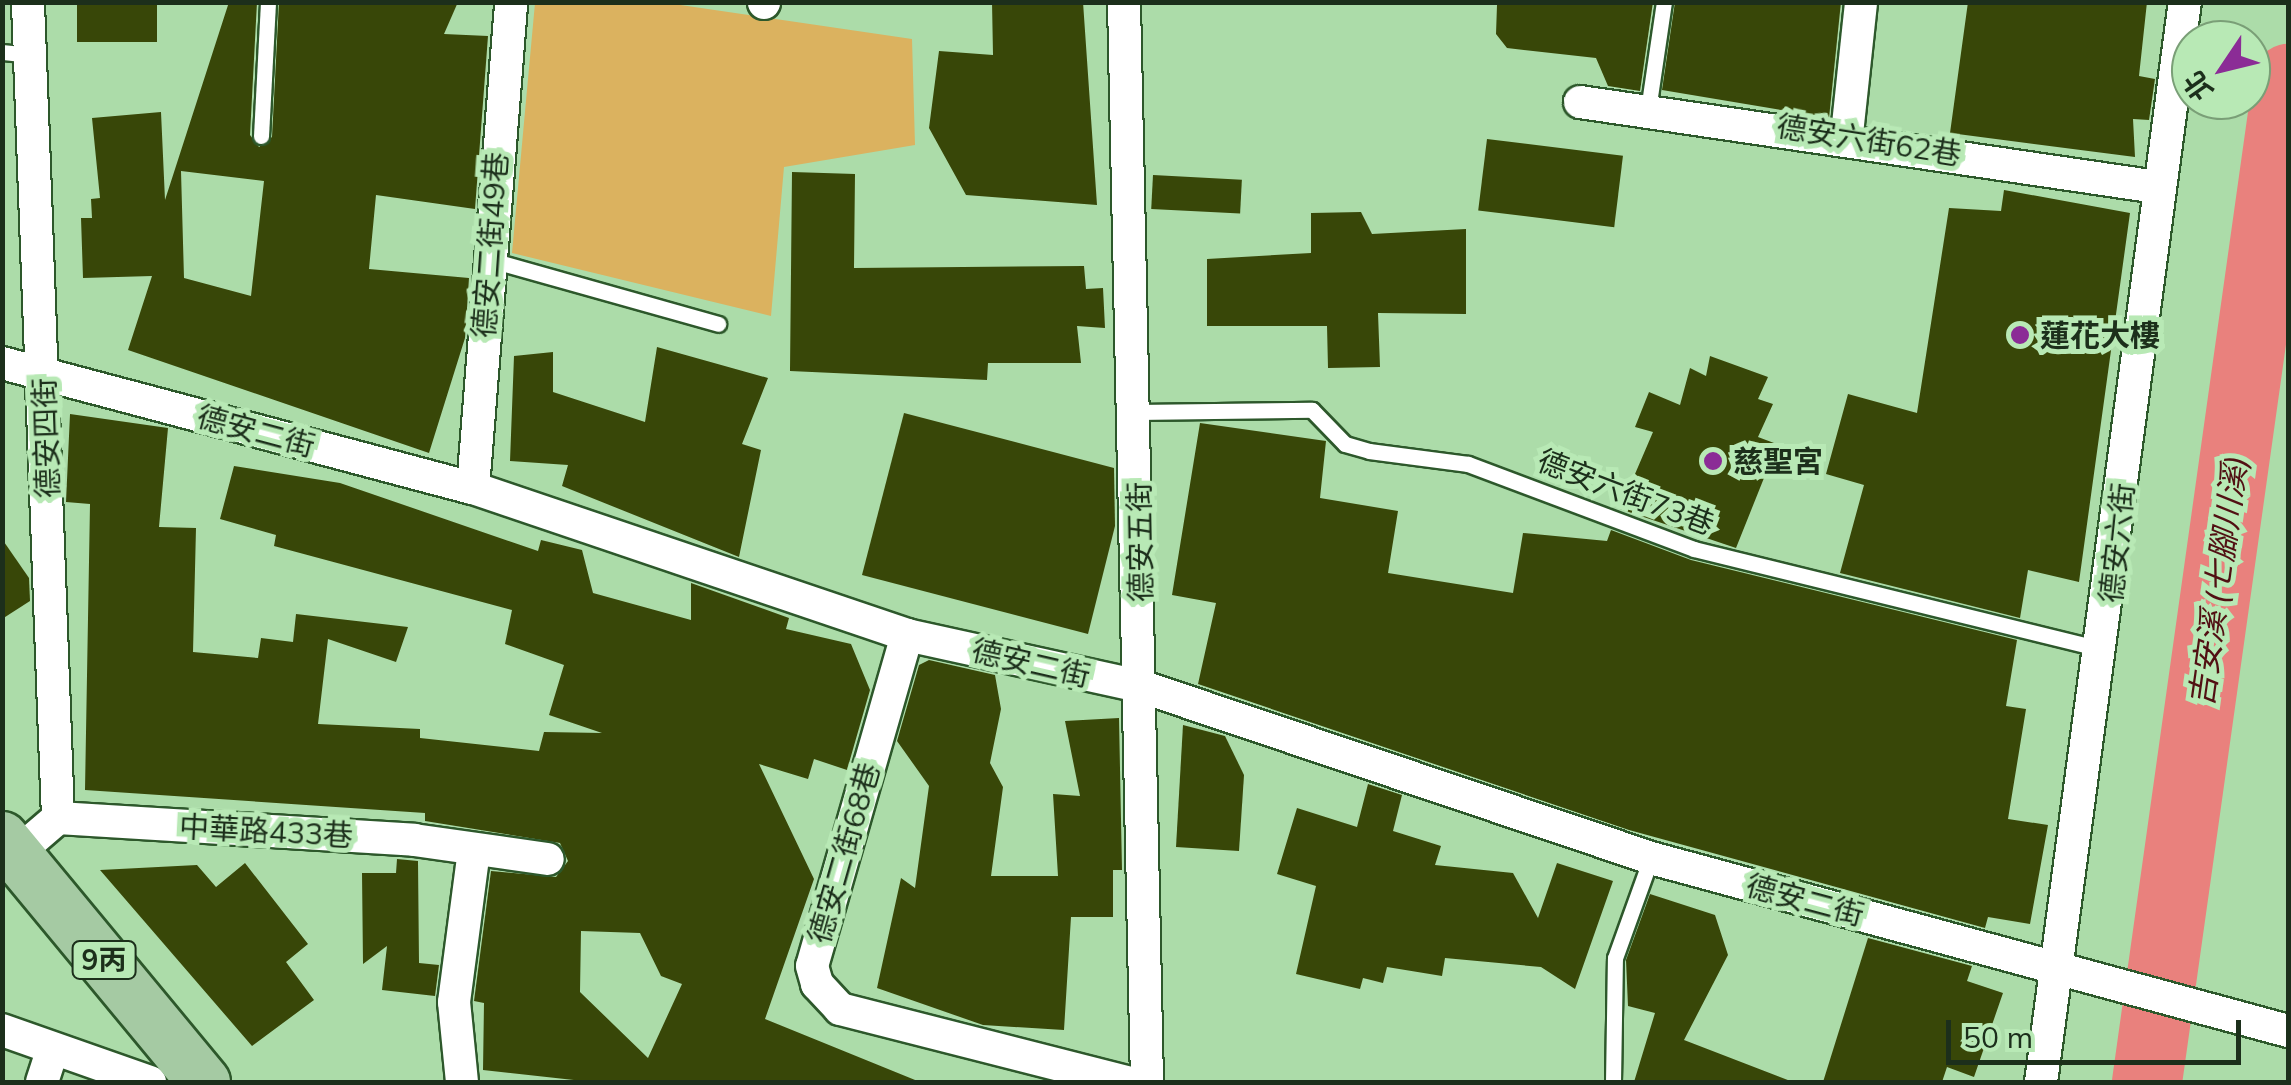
<!DOCTYPE html>
<html>
<head>
<meta charset="utf-8">
<style>
  body { margin:0 }
  #map { position:relative; width:2291px; height:1085px; overflow:hidden; background:#acdca9; font-family:Mulish,"Noto Sans TC",sans-serif }
  div>[style] { position:absolute }
  .green>* { inset:0; background:#dbb25f }
  .river>* { height:70px; margin:-35px; padding:0 35px; transform-origin:35px; border-radius:35px; background:#e9817d }
  .building>* { inset:0; background:#384708; transform-origin:0 0 }
  .roads { filter:drop-shadow(2px 0 #2d582b) drop-shadow(-2px 0 #2d582b) drop-shadow(0 2px #2d582b) drop-shadow(0 -2px #2d582b) }
  .service>* { height:15px; margin:-7.5px; padding:0 7.5px; transform-origin:7.5px; border-radius:7.5px; background:#fff }
  .minor>* { height:32px; margin:-16px; padding:0 16px; transform-origin:16px; border-radius:16px; background:#fff }
  .primary>* { height:52px; margin:-26px; padding:0 26px; transform-origin:26px; border-radius:26px; background:#a5caa3 }
  .dots>* { width:28px; height:28px; translate:-50% -50%; box-sizing:border-box; border:5px solid #b8e9b5; border-radius:50% }
  span { translate:-50% -50%; white-space:nowrap; text-align:center; line-height:1.15; -webkit-text-stroke:10px #b8e9b5; paint-order:stroke }
  .shield-label span { padding:2px 8px; background:#b8e9b5; border:2px solid; border-radius:8px; -webkit-text-stroke-width:0 }
  .shield-label { font-size:28px; color:#1c2f1b; font-weight:700 }
  .street-label { font-size:30px; color:#1c2f1b }
  .poi-label { font-size:30px; color:#1c2f1b; font-weight:700 }
  .left { translate:0 -50%; text-align:left }
  .water-label { font-size:32px; color:#511013; font-style:italic }
  .frame { position:absolute; inset:0; border:5px solid #1c2f1b; pointer-events:none }
  .north { position:absolute; left:2171px; top:20px; width:100px; height:100px; box-sizing:border-box; background:#b8e9b5; border:2px solid #7a9f77; border-radius:50%; rotate:235deg; font-size:28px; font-weight:700; line-height:40px; text-align:center; color:#1c2f1b }
  .north::after { content:''; display:block; margin:auto; width:35px; height:45px; background:#8b2c96; clip-path:polygon(50% 0,100% 100%,50% 72%,0 100%) }
  .scale { position:absolute; left:1946px; top:1020px; width:295px; height:45px; box-sizing:border-box; border:5px solid #1c2f1b; border-top:0; padding-left:12px; font-size:30px; line-height:35px; white-space:nowrap; color:#1c2f1b; -webkit-text-stroke:8px #b8e9b5; paint-order:stroke }
</style>
</head>
<body>
<div id="map">
  <div class="green">
    <div style="clip-path:polygon(535px 3px,667px 3px,912px 39px,915px 145px,784px 167px,771px 316px,512px 253px)"></div>
  </div>
  <div class="river">
    <div style="left:2147px;top:1082px;width:1013px;rotate:-82deg"></div>
  </div>
  <div class="building">
    <div style="left:77px;top:2px;width:80px;height:40px"></div>
    <div style="clip-path:polygon(evenodd,229px 2px,257px 2px,250px 135px,259px 147px,272px 137px,279px 2px,458px 2px,444px 34px,488px 36px,475px 209px,376px 195px,369px 269px,469px 278px,465px 338px,429px 453px,128px 350px,152px 276px,83px 278px,81px 218px,92px 218px,91px 199px,100px 198px,92px 118px,161px 112px,165px 200px,229px 2px,181px 171px,264px 181px,251px 296px,184px 278px,181px 171px)"></div>
    <div style="clip-path:polygon(992px 2px,1083px 2px,1097px 205px,966px 195px,929px 128px,939px 51px,993px 55px)"></div>
    <div style="clip-path:polygon(1622px 2px,1653px 2px,1640px 91px,1608px 86px,1596px 58px,1507px 48px,1496px 34px,1497px 5px)"></div>
    <div style="clip-path:polygon(1675px 2px,1841px 2px,1829px 118px,1662px 90px)"></div>
    <div style="clip-path:polygon(1968px 2px,2147px 2px,2139px 76px,2155px 79px,2149px 120px,2133px 119px,2135px 157px,1950px 133px)"></div>
    <div style="left:1487px;top:139px;width:137px;height:72px;rotate:7deg"></div>
    <div style="clip-path:polygon(792px 172px,855px 174px,854px 268px,1084px 266px,1086px 289px,1103px 288px,1105px 328px,1077px 326px,1081px 363px,988px 363px,987px 380px,790px 371px)"></div>
    <div style="left:1153px;top:175px;width:89px;height:34px;rotate:3deg"></div>
    <div style="clip-path:polygon(2004px 190px,2130px 213px,2079px 582px,2028px 570px,2020px 618px,1840px 573px,1864px 485px,1826px 474px,1848px 394px,1917px 413px,1949px 208px,2001px 211px)"></div>
    <div style="clip-path:polygon(1361px 212px,1372px 234px,1466px 229px,1466px 314px,1378px 313px,1380px 367px,1328px 368px,1327px 326px,1207px 326px,1207px 259px,1311px 253px,1311px 213px)"></div>
    <div style="clip-path:polygon(657px 347px,768px 378px,742px 444px,761px 450px,739px 557px,562px 486px,568px 465px,510px 461px,514px 356px,553px 352px,553px 392px,645px 422px)"></div>
    <div style="clip-path:polygon(1710px 356px,1768px 377px,1758px 399px,1773px 404px,1758px 437px,1790px 449px,1779px 478px,1766px 473px,1736px 548px,1620px 509px,1653px 432px,1635px 427px,1649px 392px,1680px 405px,1690px 368px,1706px 376px)"></div>
    <div style="clip-path:polygon(904px 413px,1114px 468px,1115px 526px,1088px 634px,862px 575px)"></div>
    <div style="clip-path:polygon(evenodd,70px 414px,168px 428px,159px 527px,196px 528px,193px 652px,258px 658px,261px 638px,293px 642px,296px 614px,408px 627px,396px 662px,328px 639px,318px 724px,420px 729px,420px 738px,539px 751px,544px 732px,602px 733px,549px 715px,564px 665px,505px 644px,512px 610px,274px 546px,276px 535px,220px 519px,234px 466px,340px 483px,538px 551px,541px 540px,582px 550px,593px 593px,691px 620px,691px 583px,789px 618px,786px 629px,851px 644px,870px 690px,847px 770px,814px 759px,808px 779px,759px 764px,814px 879px,765px 1019px,920px 1082px,592px 1082px,483px 1070px,484px 1003px,474px 1001px,491px 871px,556px 877px,568px 861px,560px 843px,425px 821px,425px 813px,85px 790px,90px 504px,66px 502px,70px 414px,581px 931px,640px 933px,661px 976px,682px 984px,648px 1058px,580px 992px,581px 931px)"></div>
    <div style="clip-path:polygon(1200px 423px,1326px 441px,1320px 498px,1398px 511px,1388px 573px,1513px 593px,1523px 533px,1607px 541px,1611px 530px,1691px 560px,2017px 640px,2006px 706px,2026px 709px,2008px 819px,2048px 825px,2030px 924px,1988px 917px,1985px 928px,1629px 830px,1198px 684px,1216px 603px,1172px 595px)"></div>
    <div style="clip-path:polygon(2px 539px,29px 578px,30px 601px,2px 619px)"></div>
    <div style="clip-path:polygon(929px 660px,995px 675px,1001px 709px,990px 763px,1003px 787px,991px 876px,1058px 876px,1053px 794px,1080px 796px,1065px 721px,1119px 718px,1122px 870px,1113px 870px,1113px 917px,1071px 917px,1064px 1030px,983px 1025px,877px 988px,901px 878px,915px 888px,929px 786px,897px 741px,919px 665px)"></div>
    <div style="clip-path:polygon(1183px 725px,1225px 736px,1244px 775px,1239px 851px,1176px 847px)"></div>
    <div style="clip-path:polygon(1368px 784px,1402px 795px,1393px 831px,1441px 846px,1435px 865px,1513px 873px,1538px 918px,1557px 863px,1613px 881px,1575px 989px,1541px 967px,1445px 958px,1442px 976px,1387px 967px,1383px 983px,1363px 978px,1360px 989px,1296px 974px,1316px 886px,1277px 874px,1297px 808px,1357px 827px)"></div>
    <div style="clip-path:polygon(397px 859px,418px 861px,419px 963px,439px 965px,435px 996px,382px 990px,387px 946px,363px 964px,362px 873px,396px 873px)"></div>
    <div style="clip-path:polygon(245px 863px,308px 944px,286px 962px,314px 1000px,252px 1046px,100px 870px,197px 865px,216px 887px)"></div>
    <div style="clip-path:polygon(1650px 894px,1715px 915px,1728px 955px,1684px 1040px,1793px 1082px,1634px 1082px,1655px 1013px,1628px 1006px,1626px 960px)"></div>
    <div style="clip-path:polygon(1868px 938px,1972px 966px,1967px 981px,2003px 993px,1974px 1077px,1947px 1067px,1942px 1082px,1823px 1082px)"></div>
  </div>
  <div class="roads">
    <div class="service">
      <div style="left:2px;top:52px;width:29px;rotate:6deg"></div>
      <div style="left:1648px;top:110px;width:109px;rotate:-81.6deg"></div>
      <div style="left:261px;top:136px;width:134px;rotate:-87deg"></div>
      <div style="left:491px;top:260px;width:236px;rotate:15.7deg"></div>
      <div style="left:1136px;top:412px;width:176px;rotate:-0.7deg"></div>
      <div style="left:1312px;top:410px;width:47px;rotate:45.9deg"></div>
      <div style="left:1345px;top:444px;width:25px;rotate:16deg"></div>
      <div style="left:1369px;top:451px;width:100px;rotate:7.5deg"></div>
      <div style="left:1468px;top:464px;width:241px;rotate:20.6deg"></div>
      <div style="left:1694px;top:549px;width:419px;rotate:13.8deg"></div>
      <div style="left:1613px;top:1082px;width:124px;rotate:-89.1deg"></div>
      <div style="left:1615px;top:958px;width:106px;rotate:-70.2deg"></div>
    </div>
    <div class="minor">
      <div style="left:1124px;top:2px;width:1080px;rotate:88.78deg"></div>
      <div style="left:764px;top:3px;width:1px;rotate:-90deg"></div>
      <div style="left:1580px;top:102px;width:583px;rotate:8.38deg"></div>
      <div style="left:1847px;top:134px;width:133px;rotate:-83.9deg"></div>
      <div style="left:2px;top:363px;width:487px;rotate:14.9deg"></div>
      <div style="left:473px;top:488px;width:458px;rotate:18.7deg"></div>
      <div style="left:907px;top:635px;width:242px;rotate:12.4deg"></div>
      <div style="left:1143px;top:687px;width:536px;rotate:18.6deg"></div>
      <div style="left:1651px;top:858px;width:660px;rotate:15.19deg"></div>
      <div style="left:473px;top:488px;width:487px;rotate:-85.5deg"></div>
      <div style="left:907px;top:635px;width:344px;rotate:106deg"></div>
      <div style="left:812px;top:966px;width:19px;rotate:74deg"></div>
      <div style="left:817px;top:984px;width:34px;rotate:47deg"></div>
      <div style="left:840px;top:1009px;width:296px;rotate:14.3deg"></div>
      <div style="left:58px;top:818px;width:357px;rotate:3.5deg"></div>
      <div style="left:414px;top:840px;width:135px;rotate:8.1deg"></div>
      <div style="left:16px;top:854px;width:55px;rotate:-40.6deg"></div>
      <div style="left:58px;top:818px;width:817px;rotate:-92.11deg"></div>
      <div style="left:2px;top:1030px;width:157px;rotate:19.4deg"></div>
      <div style="left:42px;top:1082px;width:35px;rotate:-72deg"></div>
      <div style="left:462px;top:1082px;width:80px;rotate:-95.7deg"></div>
      <div style="left:454px;top:1002px;width:153px;rotate:-82.5deg"></div>
      <div style="left:2041px;top:1082px;width:1090px;rotate:-82.41deg"></div>
    </div>
    <div class="primary">
      <div style="left:2px;top:838px;width:317px;rotate:50.4deg"></div>
    </div>
  </div>
  <div class="dots">
    <div style="left:2020px;top:335px;background:#8b2c96"></div>
    <div style="left:1713px;top:461px;background:#8b2c96"></div>
  </div>
  <div class="shield-label">
    <span style="left:104px;top:960px">9丙</span>
  </div>
  <div class="street-label">
    <span style="left:1869px;top:140px;rotate:9deg">德安六街62巷</span>
    <span style="left:490px;top:245px;rotate:-86deg">德安二街49巷</span>
    <span style="left:256px;top:431px;rotate:15deg">德安二街</span>
    <span style="left:46px;top:438px;rotate:-92deg">德安四街</span>
    <span style="left:1626px;top:492px;rotate:21deg">德安六街73巷</span>
    <span style="left:1140px;top:542px;rotate:-91deg">德安五街</span>
    <span style="left:2117px;top:543px;rotate:-84deg">德安六街</span>
    <span style="left:1031px;top:663px;rotate:13deg">德安二街</span>
    <span style="left:266px;top:831px;rotate:3deg">中華路433巷</span>
    <span style="left:844px;top:853px;rotate:-74deg">德安二街68巷</span>
    <span style="left:1805px;top:900px;rotate:15deg">德安二街</span>
  </div>
  <div class="poi-label">
    <span class="left" style="left:2040px;top:335px">蓮花大樓</span>
    <span class="left" style="left:1733px;top:461px">慈聖宮</span>
  </div>
  <div class="water-label">
    <span style="left:2218px;top:581px;rotate:-82deg">吉安溪 (七腳川溪)</span>
  </div>
  <div class="frame"></div>
  <div class="north">北</div>
  <div class="scale">50 m</div>
</div>
</body>
</html>
